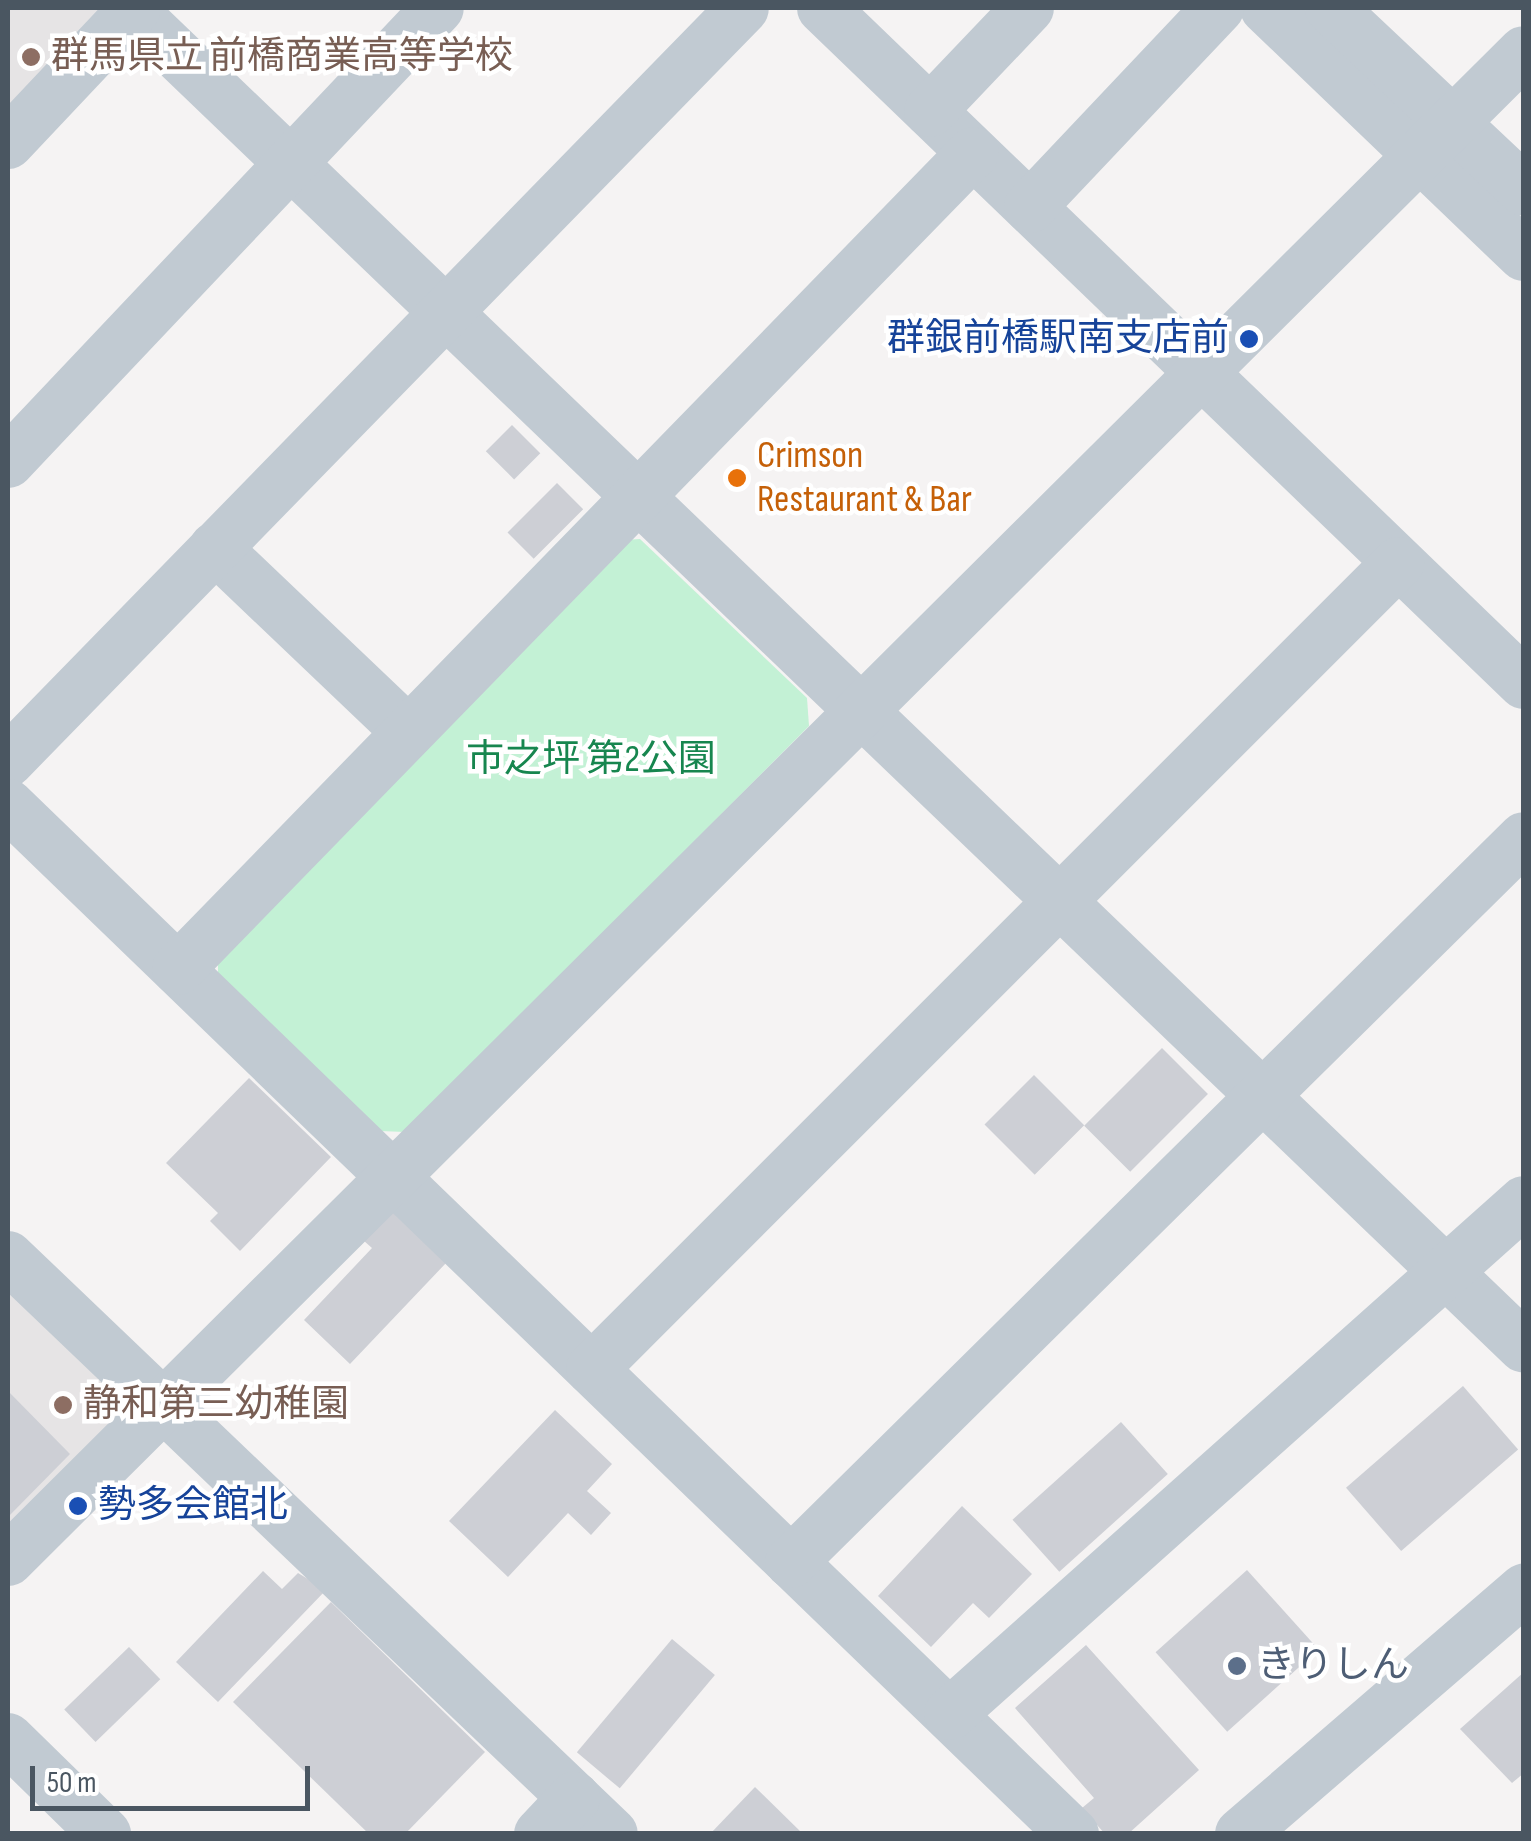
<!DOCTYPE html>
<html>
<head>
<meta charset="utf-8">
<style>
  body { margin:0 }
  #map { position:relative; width:1531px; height:1841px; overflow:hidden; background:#f5f3f3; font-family:"Sofia Sans Condensed","Noto Sans JP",sans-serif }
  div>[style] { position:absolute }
  .education>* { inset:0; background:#e6e4e5 }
  .green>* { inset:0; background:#c3f1d5 }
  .building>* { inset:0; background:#cdcfd5; transform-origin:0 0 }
  .minor>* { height:52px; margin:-26px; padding:0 26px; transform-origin:26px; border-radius:26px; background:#c1cad2 }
  .dots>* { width:28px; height:28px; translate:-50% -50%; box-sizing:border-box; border:5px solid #fff; border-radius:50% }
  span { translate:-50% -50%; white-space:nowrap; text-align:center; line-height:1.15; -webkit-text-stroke:9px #fff; paint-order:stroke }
  .education-label { font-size:38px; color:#785e54 }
  .left { translate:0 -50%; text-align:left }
  .transit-label { font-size:38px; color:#164399 }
  .right { translate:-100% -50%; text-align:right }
  .food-label { font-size:38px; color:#c56008 }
  .park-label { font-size:38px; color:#17864f }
  .service-label { font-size:38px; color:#4e5e75 }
  .frame { position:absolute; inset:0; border:10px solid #4a5661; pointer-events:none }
  .scale { position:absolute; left:30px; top:1766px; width:280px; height:45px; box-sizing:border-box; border:5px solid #4a5661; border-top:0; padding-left:12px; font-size:30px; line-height:35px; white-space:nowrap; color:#4a5661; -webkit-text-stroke:8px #fff; paint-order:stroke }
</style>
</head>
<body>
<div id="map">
  <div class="education">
    <div style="clip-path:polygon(8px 8px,102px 8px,8px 107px)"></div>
    <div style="clip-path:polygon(8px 1285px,120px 1393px,117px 1416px,8px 1525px)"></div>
  </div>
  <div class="green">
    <div style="clip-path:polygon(640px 539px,807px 698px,809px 726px,405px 1132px,380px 1131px,218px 978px,218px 955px,624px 540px)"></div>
  </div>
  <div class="building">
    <div style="left:512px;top:425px;width:40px;height:37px;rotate:45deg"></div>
    <div style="left:557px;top:483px;width:37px;height:70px;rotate:45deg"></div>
    <div style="left:1162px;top:1048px;width:65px;height:110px;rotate:45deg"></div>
    <div style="left:1034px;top:1075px;width:71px;height:70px;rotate:45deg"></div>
    <div style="clip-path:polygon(249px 1078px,331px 1157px,240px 1251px,210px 1221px,218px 1213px,166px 1163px)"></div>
    <div style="clip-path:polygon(384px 1203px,446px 1263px,350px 1364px,304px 1320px,372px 1248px,355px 1233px)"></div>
    <div style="left:1463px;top:1386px;width:84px;height:155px;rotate:49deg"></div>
    <div style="clip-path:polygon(8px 1391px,70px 1454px,8px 1517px)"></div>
    <div style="clip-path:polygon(555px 1410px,612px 1464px,587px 1491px,611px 1513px,591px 1535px,568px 1513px,508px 1577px,449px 1521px)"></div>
    <div style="left:1121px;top:1422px;width:70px;height:146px;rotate:48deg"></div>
    <div style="clip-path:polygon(962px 1506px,1032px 1574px,989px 1618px,973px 1603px,931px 1647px,878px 1596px)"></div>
    <div style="left:1247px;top:1570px;width:107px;height:123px;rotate:48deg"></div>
    <div style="clip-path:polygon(263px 1571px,282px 1589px,298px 1573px,326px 1590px,218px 1702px,176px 1662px)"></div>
    <div style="clip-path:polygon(331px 1602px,485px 1752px,405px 1834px,369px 1834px,233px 1702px)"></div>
    <div style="left:672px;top:1639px;width:56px;height:148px;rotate:40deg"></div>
    <div style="clip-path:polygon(1086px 1645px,1199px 1770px,1128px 1834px,1105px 1834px,1082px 1808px,1094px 1798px,1015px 1708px)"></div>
    <div style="left:129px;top:1647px;width:45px;height:90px;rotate:46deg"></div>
    <div style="clip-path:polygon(1524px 1672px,1524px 1773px,1512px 1783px,1460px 1729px)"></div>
    <div style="clip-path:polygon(755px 1787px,803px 1834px,710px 1834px)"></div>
  </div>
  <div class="minor">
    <div style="left:823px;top:8px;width:973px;rotate:43.92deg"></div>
    <div style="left:1266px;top:8px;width:357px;rotate:43.8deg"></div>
    <div style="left:1331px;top:8px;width:265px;rotate:43.3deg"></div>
    <div style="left:132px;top:11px;width:1929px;rotate:43.82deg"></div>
    <div style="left:930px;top:111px;width:142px;rotate:-46.4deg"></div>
    <div style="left:8px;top:143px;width:185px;rotate:-46.7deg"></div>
    <div style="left:1030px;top:207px;width:274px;rotate:-46.6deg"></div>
    <div style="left:8px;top:462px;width:625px;rotate:-46.56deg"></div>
    <div style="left:215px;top:548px;width:267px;rotate:43.6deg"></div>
    <div style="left:8px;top:761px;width:1052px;rotate:-45.69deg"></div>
    <div style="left:8px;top:805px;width:1481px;rotate:44.02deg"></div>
    <div style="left:178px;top:969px;width:1139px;rotate:-45.75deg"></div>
    <div style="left:8px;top:1257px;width:835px;rotate:43.69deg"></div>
    <div style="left:592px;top:1369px;width:1140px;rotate:-45deg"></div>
    <div style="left:8px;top:1560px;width:2138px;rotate:-44.85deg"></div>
    <div style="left:791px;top:1562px;width:1030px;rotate:-44.65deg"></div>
    <div style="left:950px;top:1714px;width:769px;rotate:-41.73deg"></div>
    <div style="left:8px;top:1739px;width:136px;rotate:44.4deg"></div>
    <div style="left:540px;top:1834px;width:50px;rotate:-46.6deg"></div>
    <div style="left:1241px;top:1834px;width:374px;rotate:-40.8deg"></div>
  </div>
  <div class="dots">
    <div style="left:31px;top:57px;background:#8d6e63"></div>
    <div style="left:1249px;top:339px;background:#1a4fb4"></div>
    <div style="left:737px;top:478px;background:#e8710a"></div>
    <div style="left:63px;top:1405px;background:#8d6e63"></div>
    <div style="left:78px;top:1506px;background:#1a4fb4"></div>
    <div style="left:1237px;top:1666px;background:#5c6f8a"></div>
  </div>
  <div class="education-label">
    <span class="left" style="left:51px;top:57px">群馬県立 前橋商業高等学校</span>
    <span class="left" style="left:83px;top:1405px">静和第三幼稚園</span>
  </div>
  <div class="transit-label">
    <span class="right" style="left:1229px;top:339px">群銀前橋駅南支店前</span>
    <span class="left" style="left:98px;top:1506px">勢多会館北</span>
  </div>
  <div class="food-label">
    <span class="left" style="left:757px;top:478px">Crimson<br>Restaurant &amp; Bar</span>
  </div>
  <div class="park-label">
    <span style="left:591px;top:760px">市之坪 第2公園</span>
  </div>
  <div class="service-label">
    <span class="left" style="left:1257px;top:1666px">きりしん</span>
  </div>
  <div class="frame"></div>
  <div class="scale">50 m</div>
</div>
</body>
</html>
